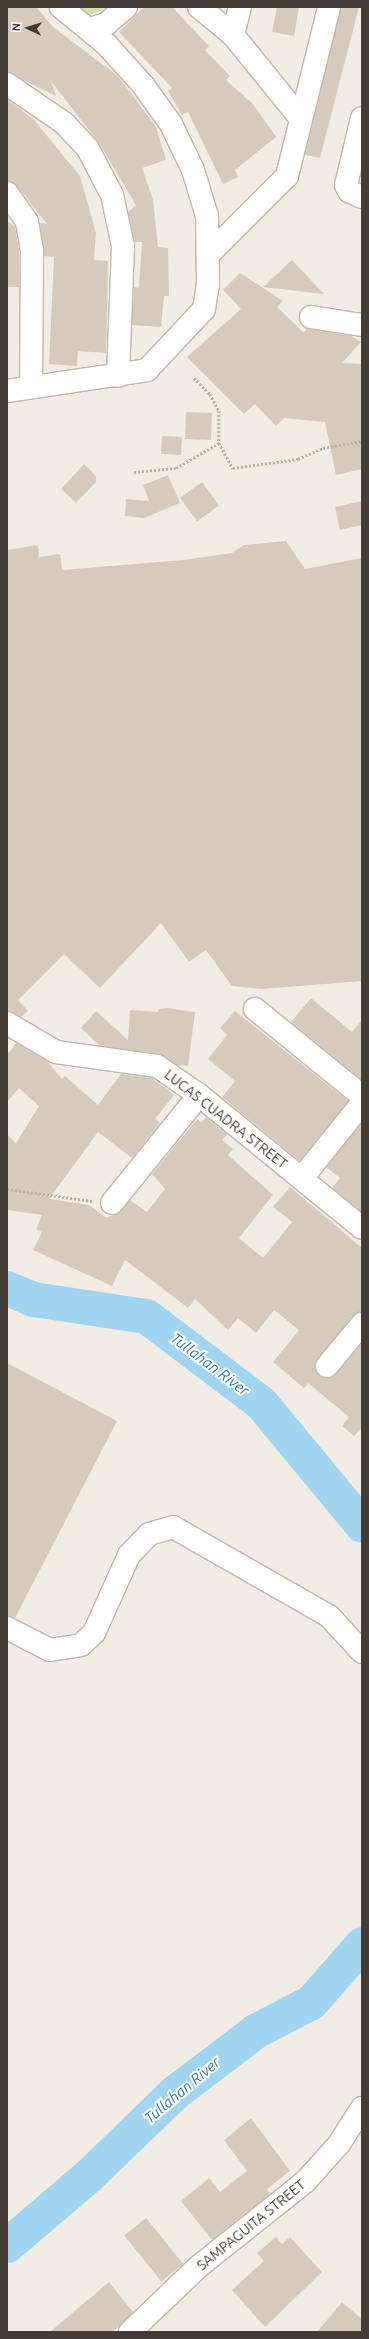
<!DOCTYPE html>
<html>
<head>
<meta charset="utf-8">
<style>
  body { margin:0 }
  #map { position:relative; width:369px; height:2339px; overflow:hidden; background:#f2ede4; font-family:Ubuntu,sans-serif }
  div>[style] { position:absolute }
  .green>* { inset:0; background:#d0e5ad }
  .river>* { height:35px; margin:-17.5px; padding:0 17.5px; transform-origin:17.5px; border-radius:17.5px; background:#a1d4ee }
  .building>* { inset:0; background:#d6cabd; transform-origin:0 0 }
  .path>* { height:2.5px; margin-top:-1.25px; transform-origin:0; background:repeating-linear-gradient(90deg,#beae99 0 2px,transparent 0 4px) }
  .roads { filter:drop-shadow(1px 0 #c0b6aa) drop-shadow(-1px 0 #c0b6aa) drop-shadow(0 1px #c0b6aa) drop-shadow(0 -1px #c0b6aa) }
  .minor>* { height:22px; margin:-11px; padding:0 11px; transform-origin:11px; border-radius:11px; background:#fff }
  span { translate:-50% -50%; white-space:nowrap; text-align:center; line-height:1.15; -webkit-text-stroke:4px #fff; paint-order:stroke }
  .street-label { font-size:14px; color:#433c34 }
  .water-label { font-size:15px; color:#2e7ba4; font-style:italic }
  .frame { position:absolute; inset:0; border:8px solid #433c34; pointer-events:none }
  .north { position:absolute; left:8px; top:8px; width:40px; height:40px; -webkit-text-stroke:3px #fff; paint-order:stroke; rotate:274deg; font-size:11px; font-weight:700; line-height:16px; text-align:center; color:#433c34 }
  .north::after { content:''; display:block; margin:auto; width:14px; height:18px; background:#433c34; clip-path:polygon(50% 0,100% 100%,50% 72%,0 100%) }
</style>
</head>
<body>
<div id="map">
  <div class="green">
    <div style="clip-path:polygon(75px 7px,110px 7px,89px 15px)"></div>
  </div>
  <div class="river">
    <div style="left:7px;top:1288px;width:28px;rotate:23deg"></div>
    <div style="left:33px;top:1299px;width:114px;rotate:8.6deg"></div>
    <div style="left:146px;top:1316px;width:144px;rotate:37.1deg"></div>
    <div style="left:261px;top:1403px;width:158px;rotate:50.4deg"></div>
    <div style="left:7px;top:2245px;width:108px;rotate:-40.5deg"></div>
    <div style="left:89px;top:2175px;width:120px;rotate:-44deg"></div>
    <div style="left:175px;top:2092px;width:101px;rotate:-37.3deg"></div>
    <div style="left:255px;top:2031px;width:63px;rotate:-27.4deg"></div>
    <div style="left:311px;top:2002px;width:77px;rotate:-48.7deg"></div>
  </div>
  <div class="building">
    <div style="clip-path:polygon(7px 7px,36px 7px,53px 27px,118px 76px,156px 127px,166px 160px,142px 168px,153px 200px,158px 247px,168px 248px,169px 296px,164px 296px,161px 327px,132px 325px,134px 287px,139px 288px,142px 242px,135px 242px,128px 212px,136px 205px,99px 143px,51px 81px,56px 96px,7px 72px)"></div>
    <div style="clip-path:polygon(144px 7px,172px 7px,209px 46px,205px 50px,230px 76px,226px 80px,253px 104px,276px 137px,235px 170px,238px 177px,223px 184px,188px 112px,182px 115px,168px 91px,172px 88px,119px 32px)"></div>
    <div style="clip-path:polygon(277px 7px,299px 7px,294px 36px,272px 32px)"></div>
    <div style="clip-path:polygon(341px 7px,359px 7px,320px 158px,305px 155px)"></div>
    <div style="clip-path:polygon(7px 99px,34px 120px,80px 176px,96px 233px,94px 260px,108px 261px,106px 353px,78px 351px,77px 366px,49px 364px,54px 257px,44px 256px,40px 223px,47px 224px,17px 186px,7px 181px)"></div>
    <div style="clip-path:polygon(7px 221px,15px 227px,19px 250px,19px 287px,7px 287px)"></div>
    <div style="clip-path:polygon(292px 260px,324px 294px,263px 287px)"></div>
    <div style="clip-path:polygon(240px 273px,283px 301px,277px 307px,304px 333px,307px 328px,351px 336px,361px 342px,342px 363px,362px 364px,362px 469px,336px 475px,325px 422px,284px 418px,276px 426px,255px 404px,244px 414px,187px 357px,241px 309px,223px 290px)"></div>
    <div style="left:186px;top:412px;width:26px;height:27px;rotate:2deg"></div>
    <div style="left:162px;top:436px;width:20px;height:18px;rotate:3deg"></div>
    <div style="clip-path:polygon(84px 464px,96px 476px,96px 482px,76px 503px,61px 489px)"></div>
    <div style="clip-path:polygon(168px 475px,180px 503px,144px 518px,125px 516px,126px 499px,149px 501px,143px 485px)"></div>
    <div style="left:202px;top:482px;width:29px;height:27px;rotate:54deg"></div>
    <div style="clip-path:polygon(362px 501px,362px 525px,340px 530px,335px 507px)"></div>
    <div style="clip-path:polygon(286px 541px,305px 569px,362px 558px,362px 981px,262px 989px,232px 986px,206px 950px,189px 962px,161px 923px,100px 988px,64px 954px,18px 1000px,28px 1011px,21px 1017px,7px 1011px,7px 550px,38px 545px,39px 557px,60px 554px,62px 570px,183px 560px,232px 553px,244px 545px)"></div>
    <div style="clip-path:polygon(311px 998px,352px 1032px,362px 1020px,362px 1080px,291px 1022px)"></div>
    <div style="clip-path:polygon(167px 1008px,195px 1012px,188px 1066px,177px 1065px,159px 1054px,100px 1046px,81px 1028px,96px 1011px,128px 1040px,130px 1010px,158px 1012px,158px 1009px)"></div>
    <div style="clip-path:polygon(235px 1011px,348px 1101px,300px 1161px,222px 1097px,235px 1081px,208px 1059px,227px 1035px,220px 1028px)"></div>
    <div style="clip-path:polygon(16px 1043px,47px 1061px,62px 1079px,65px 1076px,98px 1105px,121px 1074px,152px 1078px,174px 1095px,155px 1119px,160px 1123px,132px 1158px,98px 1132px,49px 1199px,89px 1205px,106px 1218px,121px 1211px,130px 1200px,147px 1212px,165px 1189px,152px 1174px,197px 1119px,201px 1123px,206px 1117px,227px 1134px,222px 1140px,233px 1149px,228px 1155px,273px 1195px,239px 1238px,263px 1258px,292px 1222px,273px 1207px,290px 1187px,362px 1248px,362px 1312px,352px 1316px,315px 1364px,319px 1376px,332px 1378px,362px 1344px,362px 1427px,354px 1436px,342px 1426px,349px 1417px,308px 1383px,304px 1388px,273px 1362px,299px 1330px,274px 1310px,256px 1333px,238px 1318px,228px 1330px,195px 1299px,188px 1308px,125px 1260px,112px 1286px,33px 1250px,42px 1232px,36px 1229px,42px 1215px,7px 1210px,7px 1134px,16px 1143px,39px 1106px,19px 1088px,7px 1102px,7px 1055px)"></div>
    <div style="clip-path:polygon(362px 1123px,362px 1212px,332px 1188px,340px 1178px,326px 1167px)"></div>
    <div style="clip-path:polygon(7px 1363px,117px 1421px,15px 1618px,7px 1616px)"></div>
    <div style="clip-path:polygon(251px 2118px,290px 2171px,267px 2189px,270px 2194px,212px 2240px,181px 2201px,209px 2178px,220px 2192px,247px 2171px,224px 2140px)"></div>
    <div style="left:146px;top:2218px;width:59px;height:28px;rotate:51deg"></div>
    <div style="clip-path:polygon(276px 2237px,282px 2244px,290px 2237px,322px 2272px,265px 2327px,232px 2290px,264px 2261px,257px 2253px)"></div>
    <div style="clip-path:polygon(109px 2282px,133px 2312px,113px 2332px,50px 2332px)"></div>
    <div style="clip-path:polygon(342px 2302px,362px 2319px,362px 2332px,317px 2332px)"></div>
  </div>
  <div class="path">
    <div style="left:194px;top:378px;width:23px;rotate:45deg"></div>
    <div style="left:210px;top:394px;width:19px;rotate:62deg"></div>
    <div style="left:219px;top:411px;width:32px;rotate:90deg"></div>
    <div style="left:219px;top:443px;width:29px;rotate:61deg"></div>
    <div style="left:233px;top:468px;width:66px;rotate:-7.9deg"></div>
    <div style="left:298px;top:459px;width:27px;rotate:-24deg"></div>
    <div style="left:323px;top:448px;width:40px;rotate:-10deg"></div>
    <div style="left:134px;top:472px;width:42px;rotate:-5.4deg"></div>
    <div style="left:176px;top:468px;width:50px;rotate:-30.2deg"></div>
    <div style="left:7px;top:1189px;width:86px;rotate:8deg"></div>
  </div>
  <div class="roads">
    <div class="minor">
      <div style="left:199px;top:7px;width:44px;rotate:39.5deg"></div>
      <div style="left:233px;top:35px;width:108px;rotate:51deg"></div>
      <div style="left:90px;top:29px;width:17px;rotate:-17deg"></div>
      <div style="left:106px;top:24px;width:26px;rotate:-40deg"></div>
      <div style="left:233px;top:35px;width:29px;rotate:-76deg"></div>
      <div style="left:7px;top:84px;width:69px;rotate:34.4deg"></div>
      <div style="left:64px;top:123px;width:35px;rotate:47deg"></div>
      <div style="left:88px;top:149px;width:52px;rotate:62.4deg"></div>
      <div style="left:112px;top:195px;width:52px;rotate:77.8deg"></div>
      <div style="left:123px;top:246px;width:130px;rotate:92.2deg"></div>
      <div style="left:362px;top:118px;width:69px;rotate:103.4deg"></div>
      <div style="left:346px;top:185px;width:7px;rotate:63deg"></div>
      <div style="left:349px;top:191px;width:14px;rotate:25deg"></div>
      <div style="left:7px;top:193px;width:35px;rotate:55deg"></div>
      <div style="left:27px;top:222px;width:27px;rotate:80deg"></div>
      <div style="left:32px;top:249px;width:137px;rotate:90.4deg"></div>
      <div style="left:210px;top:253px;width:109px;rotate:-45deg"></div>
      <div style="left:287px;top:176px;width:174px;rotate:-76deg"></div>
      <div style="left:311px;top:317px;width:52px;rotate:8.9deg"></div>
      <div style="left:7px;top:391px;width:142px;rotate:-8.5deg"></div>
      <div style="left:147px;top:370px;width:83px;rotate:-46.9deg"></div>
      <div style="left:204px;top:309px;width:24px;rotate:-81deg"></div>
      <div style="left:208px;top:285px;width:69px;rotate:-90.8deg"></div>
      <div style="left:207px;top:216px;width:48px;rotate:-106.9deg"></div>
      <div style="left:193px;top:170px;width:51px;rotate:-115.6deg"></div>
      <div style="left:171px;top:124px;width:48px;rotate:-125.7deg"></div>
      <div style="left:143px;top:85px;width:54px;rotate:-132deg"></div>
      <div style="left:107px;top:45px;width:60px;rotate:-140.4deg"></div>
      <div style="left:255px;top:1009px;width:138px;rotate:39.1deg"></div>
      <div style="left:7px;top:1023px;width:57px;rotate:30.6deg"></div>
      <div style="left:56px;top:1052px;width:102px;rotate:7.9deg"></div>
      <div style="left:157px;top:1066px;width:51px;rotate:34.6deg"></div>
      <div style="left:199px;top:1095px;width:210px;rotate:39.2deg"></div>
      <div style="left:302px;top:1178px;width:96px;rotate:-51.3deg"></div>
      <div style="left:112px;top:1203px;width:139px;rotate:-51.1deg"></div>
      <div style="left:327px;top:1366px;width:55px;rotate:-50.2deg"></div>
      <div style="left:7px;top:1628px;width:48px;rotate:27.1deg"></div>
      <div style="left:50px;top:1650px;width:31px;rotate:-9deg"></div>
      <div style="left:81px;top:1645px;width:18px;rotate:-43deg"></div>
      <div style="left:94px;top:1633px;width:85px;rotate:-65.8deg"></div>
      <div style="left:129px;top:1555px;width:29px;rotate:-46deg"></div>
      <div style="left:149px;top:1534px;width:25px;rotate:-16deg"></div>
      <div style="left:173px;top:1527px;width:180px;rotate:29.7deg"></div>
      <div style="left:329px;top:1616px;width:49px;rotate:47.5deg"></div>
      <div style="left:130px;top:2332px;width:94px;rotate:-43.7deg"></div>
      <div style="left:198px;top:2267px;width:137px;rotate:-38.5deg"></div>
      <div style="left:305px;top:2182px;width:51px;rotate:-48.2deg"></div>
      <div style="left:339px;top:2144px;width:43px;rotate:-57.4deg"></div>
    </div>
  </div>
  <div class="street-label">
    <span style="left:226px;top:1119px;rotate:38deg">LUCAS CUADRA STREET</span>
    <span style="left:251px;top:2225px;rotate:-39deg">SAMPAGUITA STREET</span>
  </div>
  <div class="water-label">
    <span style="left:210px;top:1364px;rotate:37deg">Tullahan River</span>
    <span style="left:182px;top:2090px;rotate:-40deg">Tullahan River</span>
  </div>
  <div class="frame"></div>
  <div class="north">N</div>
</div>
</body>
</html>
